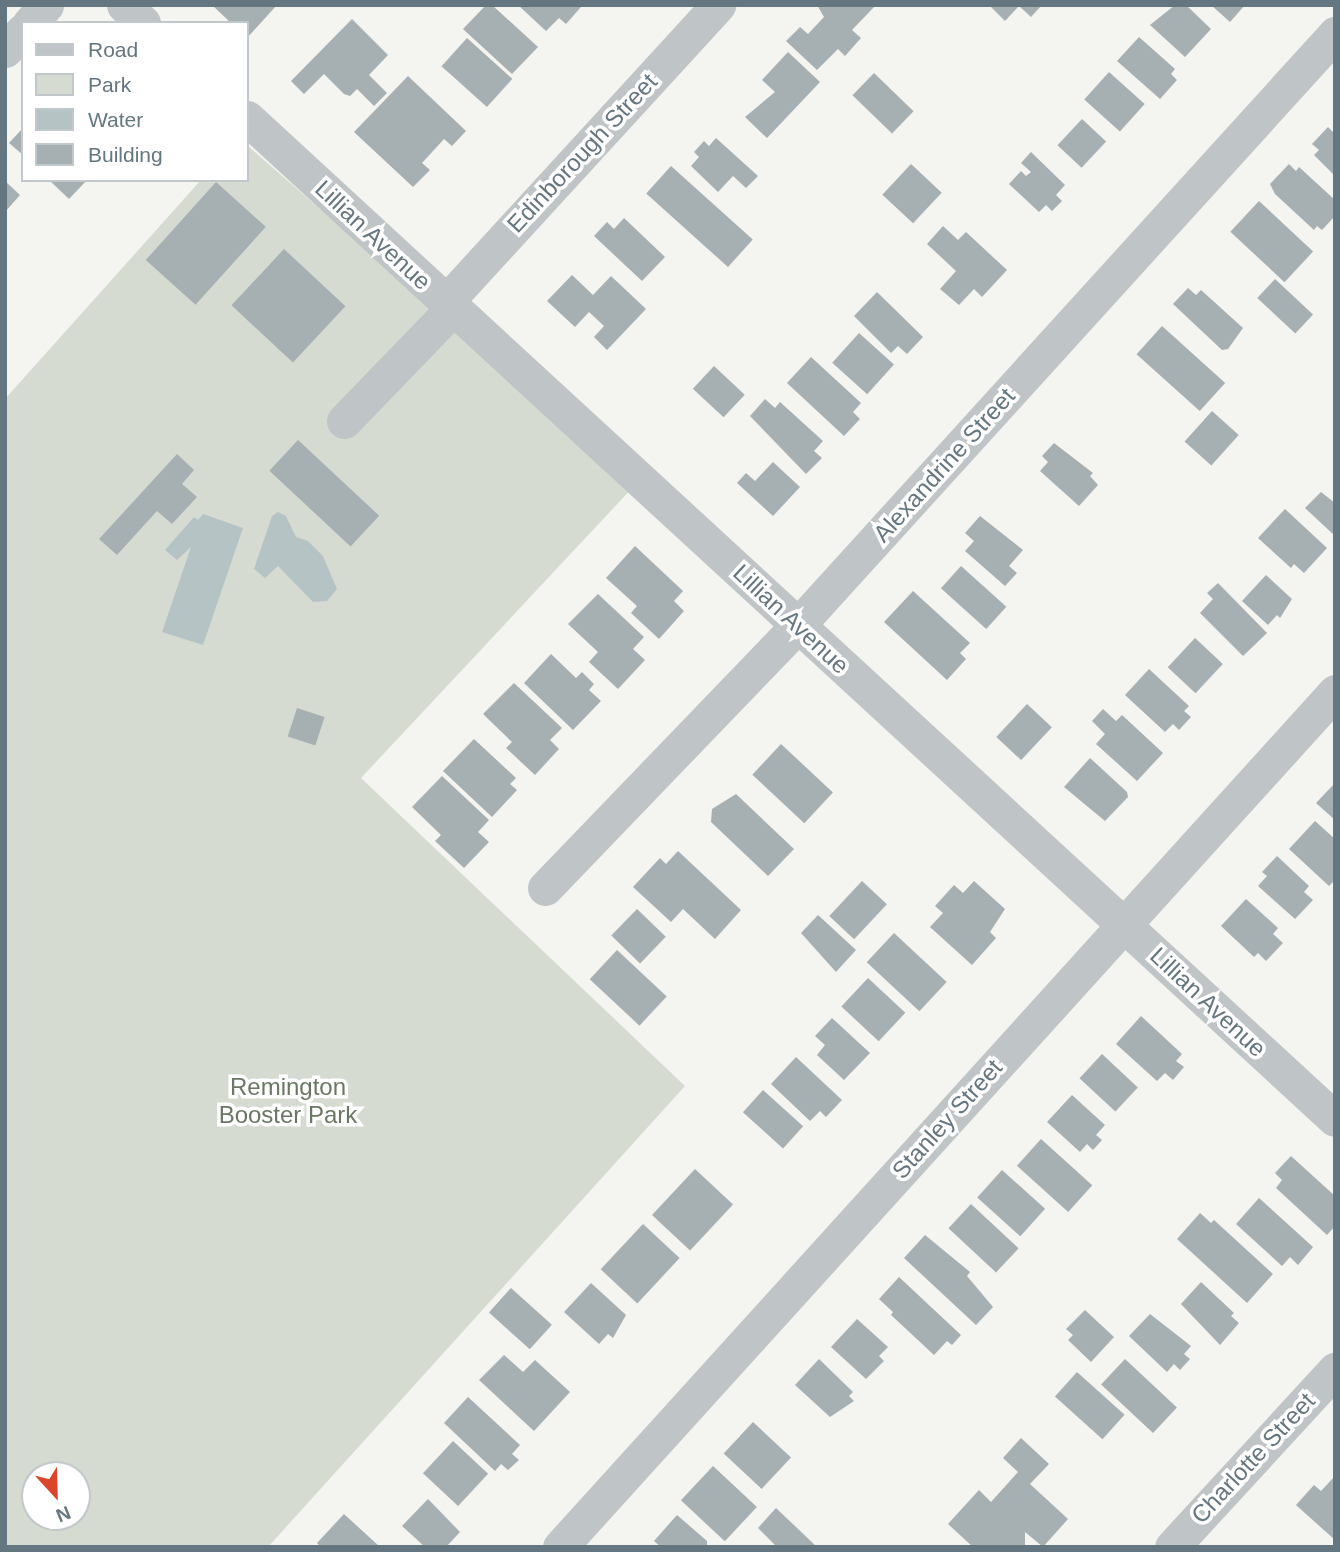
<!DOCTYPE html>
<html>
<head>
<meta charset="utf-8">
<style>
  body { margin:0 }
  #map { position:relative; width:1340px; height:1552px; overflow:hidden; background:#f4f4f0; font-family:Helvetica,sans-serif }
  div>[style] { position:absolute }
  .green>* { inset:0; background:#d6dbd1 }
  .water>* { inset:0; background:#b6c3c5 }
  .building>* { inset:0; background:#a6afb2; transform-origin:0 0 }
  .minor>* { height:35px; margin:-17.5px; padding:0 17.5px; transform-origin:17.5px; border-radius:17.5px; background:#bfc4c6 }
  span { translate:-50% -50%; white-space:nowrap; text-align:center; line-height:1.15; -webkit-text-stroke:7px #fff; paint-order:stroke }
  .street-label { font-size:24px; color:#647680 }
  .park-label { font-size:24px; color:#697763 }
  .frame { position:absolute; inset:0; border:7px solid #647680; pointer-events:none }
  .legend { position:absolute; left:21px; top:21px; width:228px; height:161px; box-sizing:border-box; background:#fff; border:2px solid #c1c8cc; margin:0; padding:9px 12px; list-style:none; font-size:21px; color:#647680 }
  .legend li { display:flex; align-items:center; gap:14px; height:35px }
  .legend b { width:35px; border:2px solid #c1c8cc }
  .north { position:absolute; left:21px; top:1461px; width:70px; height:70px; box-sizing:border-box; background:#fff; border:2px solid #c1c8cc; border-radius:50%; rotate:158deg; font-size:19px; font-weight:700; line-height:28px; text-align:center; color:#647680 }
  .north::after { content:''; display:block; margin:auto; width:24px; height:32px; background:#da452b; clip-path:polygon(50% 0,100% 100%,50% 72%,0 100%) }
</style>
</head>
<body>
<div id="map">
  <div class="green">
    <div style="clip-path:polygon(evenodd,247px 145px,635px 485px,361px 778px,685px 1086px,268px 1547px,5px 1547px,5px 399px,201px 180px,247px 180px,247px 145px,35px 1475px,77px 1475px,77px 1517px,35px 1517px,35px 1475px)"></div>
  </div>
  <div class="water">
    <div style="clip-path:polygon(278px 512px,286px 516px,296px 537px,308px 541px,323px 556px,337px 589px,327px 601px,313px 602px,278px 566px,265px 578px,254px 569px,272px 516px)"></div>
    <div style="clip-path:polygon(203px 514px,243px 528px,203px 645px,162px 632px,191px 547px,177px 560px,165px 550px,194px 517px,198px 520px)"></div>
  </div>
  <div class="building">
    <div style="clip-path:polygon(212px 5px,277px 5px,247px 38px,247px 23px,231px 23px)"></div>
    <div style="clip-path:polygon(486px 5px,492px 5px,538px 47px,512px 74px,463px 29px)"></div>
    <div style="clip-path:polygon(518px 5px,579px 5px,581px 7px,566px 24px,559px 18px,546px 31px)"></div>
    <div style="clip-path:polygon(817px 5px,876px 5px,852px 30px,861px 38px,845px 56px,838px 49px,817px 70px,786px 41px,800px 27px,808px 34px,824px 17px)"></div>
    <div style="clip-path:polygon(989px 5px,1042px 5px,1031px 17px,1019px 6px,1005px 21px)"></div>
    <div style="clip-path:polygon(1175px 5px,1186px 5px,1211px 29px,1185px 57px,1150px 25px)"></div>
    <div style="clip-path:polygon(1211px 5px,1245px 5px,1230px 22px)"></div>
    <div style="clip-path:polygon(352px 19px,388px 55px,369px 75px,387px 93px,374px 106px,357px 89px,350px 96px,344px 94px,324px 74px,304px 94px,291px 81px)"></div>
    <div style="clip-path:polygon(1139px 37px,1175px 69px,1171px 74px,1177px 80px,1160px 99px,1117px 61px)"></div>
    <div style="left:467px;top:38px;width:61px;height:38px;rotate:42deg"></div>
    <div style="clip-path:polygon(788px 52px,820px 82px,767px 138px,745px 117px,775px 92px,762px 80px)"></div>
    <div style="left:1109px;top:72px;width:48px;height:37px;rotate:42deg"></div>
    <div style="left:874px;top:73px;width:55px;height:31px;rotate:44deg"></div>
    <div style="clip-path:polygon(408px 76px,466px 131px,452px 146px,444px 139px,422px 163px,430px 170px,413px 187px,354px 132px)"></div>
    <div style="left:1082px;top:119px;width:33px;height:36px;rotate:43deg"></div>
    <div style="clip-path:polygon(1328px 127px,1335px 134px,1335px 176px,1314px 155px,1319px 150px,1312px 144px)"></div>
    <div style="clip-path:polygon(23px 128px,23px 155px,9px 143px)"></div>
    <div style="clip-path:polygon(716px 138px,758px 176px,746px 188px,733px 176px,718px 192px,691px 166px,699px 157px,694px 152px,704px 141px,709px 146px)"></div>
    <div style="clip-path:polygon(1031px 152px,1065px 185px,1056px 195px,1062px 201px,1052px 211px,1046px 205px,1039px 212px,1009px 184px,1021px 171px,1026px 176px,1031px 172px,1021px 163px)"></div>
    <div style="left:911px;top:164px;width:42px;height:42px;rotate:43deg"></div>
    <div style="clip-path:polygon(1289px 164px,1296px 171px,1299px 167px,1335px 200px,1335px 216px,1322px 230px,1317px 226px,1314px 230px,1275px 194px,1270px 184px)"></div>
    <div style="left:671px;top:166px;width:110px;height:37px;rotate:42deg"></div>
    <div style="clip-path:polygon(49px 180px,87px 180px,69px 199px)"></div>
    <div style="clip-path:polygon(5px 181px,20px 195px,5px 212px)"></div>
    <div style="left:216px;top:182px;width:67px;height:105px;rotate:42deg"></div>
    <div style="left:1259px;top:201px;width:74px;height:42px;rotate:43deg"></div>
    <div style="clip-path:polygon(624px 218px,665px 257px,642px 281px,594px 236px,607px 222px,614px 229px)"></div>
    <div style="clip-path:polygon(943px 226px,958px 240px,966px 232px,1007px 270px,982px 297px,974px 289px,959px 305px,940px 289px,956px 271px,927px 244px)"></div>
    <div style="left:284px;top:249px;width:84px;height:77px;rotate:43deg"></div>
    <div style="clip-path:polygon(572px 275px,593px 295px,611px 276px,646px 309px,607px 350px,594px 337px,604px 326px,589px 312px,575px 327px,547px 301px)"></div>
    <div style="left:1275px;top:279px;width:52px;height:26px;rotate:43deg"></div>
    <div style="clip-path:polygon(1188px 288px,1196px 295px,1201px 290px,1243px 328px,1228px 349px,1222px 350px,1173px 304px)"></div>
    <div style="clip-path:polygon(877px 292px,923px 337px,907px 354px,898px 346px,891px 353px,854px 316px)"></div>
    <div style="left:1162px;top:326px;width:85px;height:38px;rotate:42deg"></div>
    <div style="left:859px;top:333px;width:47px;height:40px;rotate:42deg"></div>
    <div style="clip-path:polygon(811px 357px,861px 403px,853px 412px,860px 419px,844px 436px,787px 383px)"></div>
    <div style="left:714px;top:366px;width:42px;height:31px;rotate:43deg"></div>
    <div style="clip-path:polygon(765px 399px,775px 408px,780px 402px,823px 441px,814px 451px,822px 458px,806px 474px,750px 416px)"></div>
    <div style="left:1212px;top:411px;width:36px;height:41px;rotate:42deg"></div>
    <div style="left:298px;top:440px;width:111px;height:42px;rotate:43deg"></div>
    <div style="clip-path:polygon(1054px 443px,1093px 473px,1090px 476px,1098px 485px,1079px 506px,1040px 471px,1048px 462px,1042px 456px)"></div>
    <div style="clip-path:polygon(177px 454px,194px 470px,182px 484px,197px 497px,172px 524px,157px 511px,117px 555px,99px 539px)"></div>
    <div style="clip-path:polygon(773px 462px,800px 487px,773px 516px,737px 483px,746px 473px,755px 481px)"></div>
    <div style="clip-path:polygon(1321px 492px,1335px 503px,1335px 536px,1305px 508px)"></div>
    <div style="clip-path:polygon(1285px 509px,1327px 548px,1304px 573px,1294px 564px,1291px 568px,1258px 538px)"></div>
    <div style="clip-path:polygon(980px 516px,1023px 550px,1009px 566px,1017px 573px,1005px 586px,965px 551px,974px 541px,965px 533px)"></div>
    <div style="clip-path:polygon(635px 546px,683px 591px,674px 601px,684px 611px,659px 639px,631px 613px,637px 606px,606px 578px)"></div>
    <div style="left:961px;top:566px;width:61px;height:30px;rotate:42deg"></div>
    <div style="clip-path:polygon(1266px 575px,1292px 599px,1280px 618px,1277px 615px,1268px 625px,1242px 601px)"></div>
    <div style="clip-path:polygon(1218px 583px,1267px 633px,1243px 656px,1200px 613px,1213px 599px,1207px 593px)"></div>
    <div style="clip-path:polygon(913px 591px,970px 643px,960px 653px,966px 659px,947px 680px,884px 622px)"></div>
    <div style="clip-path:polygon(598px 594px,644px 637px,633px 649px,645px 660px,618px 689px,589px 662px,598px 652px,568px 624px)"></div>
    <div style="left:1195px;top:638px;width:38px;height:40px;rotate:43deg"></div>
    <div style="clip-path:polygon(551px 654px,576px 678px,582px 672px,594px 684px,589px 690px,601px 701px,573px 730px,524px 683px)"></div>
    <div style="clip-path:polygon(1149px 669px,1189px 706px,1184px 711px,1191px 717px,1179px 730px,1173px 724px,1165px 732px,1125px 695px)"></div>
    <div style="clip-path:polygon(514px 683px,562px 728px,550px 740px,559px 749px,535px 775px,506px 748px,512px 742px,483px 714px)"></div>
    <div style="left:1027px;top:704px;width:34px;height:45px;rotate:43deg"></div>
    <div style="left:297px;top:708px;width:29px;height:30px;rotate:18deg"></div>
    <div style="clip-path:polygon(1103px 709px,1116px 721px,1122px 715px,1163px 753px,1137px 781px,1096px 744px,1105px 734px,1092px 721px)"></div>
    <div style="clip-path:polygon(474px 739px,516px 778px,510px 784px,517px 790px,492px 817px,443px 771px)"></div>
    <div style="left:781px;top:744px;width:71px;height:42px;rotate:43deg"></div>
    <div style="clip-path:polygon(1090px 758px,1127px 792px,1128px 797px,1105px 821px,1064px 787px)"></div>
    <div style="clip-path:polygon(442px 776px,489px 820px,478px 832px,489px 842px,464px 868px,435px 841px,441px 835px,412px 807px)"></div>
    <div style="clip-path:polygon(1335px 783px,1335px 820px,1316px 803px)"></div>
    <div style="clip-path:polygon(736px 794px,794px 849px,768px 876px,711px 822px,712px 809px)"></div>
    <div style="clip-path:polygon(1315px 821px,1335px 839px,1335px 880px,1329px 886px,1289px 849px)"></div>
    <div style="clip-path:polygon(678px 851px,741px 910px,715px 939px,683px 909px,671px 922px,633px 887px,660px 858px,666px 864px)"></div>
    <div style="clip-path:polygon(1277px 856px,1309px 886px,1304px 892px,1313px 900px,1295px 919px,1258px 886px,1267px 876px,1262px 872px)"></div>
    <div style="left:862px;top:881px;width:34px;height:48px;rotate:43deg"></div>
    <div style="clip-path:polygon(974px 881px,1005px 909px,990px 932px,996px 938px,972px 965px,930px 927px,943px 913px,935px 906px,954px 885px,963px 893px)"></div>
    <div style="clip-path:polygon(1246px 899px,1278px 928px,1273px 934px,1283px 943px,1266px 961px,1258px 953px,1254px 957px,1221px 926px)"></div>
    <div style="left:637px;top:909px;width:40px;height:37px;rotate:44deg"></div>
    <div style="clip-path:polygon(818px 915px,856px 950px,836px 972px,801px 933px)"></div>
    <div style="left:894px;top:933px;width:72px;height:40px;rotate:43deg"></div>
    <div style="left:617px;top:950px;width:68px;height:40px;rotate:43deg"></div>
    <div style="left:868px;top:978px;width:51px;height:39px;rotate:43deg"></div>
    <div style="clip-path:polygon(1141px 1016px,1182px 1054px,1176px 1061px,1184px 1067px,1173px 1080px,1165px 1073px,1157px 1081px,1116px 1044px)"></div>
    <div style="clip-path:polygon(832px 1018px,870px 1053px,844px 1080px,817px 1055px,825px 1045px,815px 1036px)"></div>
    <div style="left:1102px;top:1054px;width:49px;height:33px;rotate:43deg"></div>
    <div style="clip-path:polygon(796px 1057px,842px 1100px,826px 1117px,820px 1111px,810px 1121px,771px 1084px)"></div>
    <div style="left:763px;top:1090px;width:54px;height:30px;rotate:42deg"></div>
    <div style="clip-path:polygon(1072px 1095px,1105px 1125px,1096px 1135px,1102px 1140px,1093px 1150px,1087px 1144px,1080px 1152px,1047px 1122px)"></div>
    <div style="left:1041px;top:1139px;width:69px;height:36px;rotate:42deg"></div>
    <div style="clip-path:polygon(1291px 1156px,1335px 1196px,1335px 1226px,1327px 1235px,1276px 1188px,1282px 1180px,1275px 1173px)"></div>
    <div style="left:695px;top:1169px;width:52px;height:63px;rotate:43deg"></div>
    <div style="left:1002px;top:1170px;width:58px;height:37px;rotate:42deg"></div>
    <div style="clip-path:polygon(1259px 1198px,1313px 1247px,1298px 1265px,1290px 1257px,1282px 1266px,1236px 1224px)"></div>
    <div style="left:971px;top:1204px;width:65px;height:33px;rotate:43deg"></div>
    <div style="clip-path:polygon(1200px 1213px,1211px 1223px,1214px 1220px,1273px 1274px,1247px 1303px,1177px 1239px)"></div>
    <div style="left:643px;top:1224px;width:50px;height:62px;rotate:43deg"></div>
    <div style="clip-path:polygon(925px 1235px,970px 1272px,967px 1276px,993px 1307px,976px 1325px,904px 1258px)"></div>
    <div style="clip-path:polygon(899px 1277px,961px 1335px,952px 1345px,947px 1341px,934px 1355px,891px 1315px,893px 1312px,879px 1299px)"></div>
    <div style="clip-path:polygon(1201px 1282px,1234px 1313px,1231px 1316px,1239px 1323px,1220px 1345px,1181px 1304px)"></div>
    <div style="clip-path:polygon(591px 1283px,626px 1315px,613px 1338px,608px 1334px,599px 1344px,564px 1312px)"></div>
    <div style="left:511px;top:1288px;width:55px;height:33px;rotate:42deg"></div>
    <div style="clip-path:polygon(1085px 1310px,1114px 1337px,1091px 1362px,1068px 1340px,1073px 1335px,1066px 1329px)"></div>
    <div style="clip-path:polygon(1150px 1314px,1191px 1346px,1184px 1354px,1190px 1359px,1180px 1370px,1174px 1364px,1167px 1372px,1129px 1336px)"></div>
    <div style="clip-path:polygon(857px 1319px,888px 1347px,879px 1356px,884px 1361px,866px 1379px,831px 1347px)"></div>
    <div style="clip-path:polygon(504px 1355px,523px 1372px,535px 1360px,570px 1392px,534px 1431px,479px 1380px)"></div>
    <div style="clip-path:polygon(819px 1359px,853px 1392px,849px 1396px,854px 1401px,830px 1417px,795px 1385px)"></div>
    <div style="left:1125px;top:1359px;width:71px;height:35px;rotate:43deg"></div>
    <div style="left:1077px;top:1372px;width:64px;height:33px;rotate:42deg"></div>
    <div style="clip-path:polygon(468px 1397px,520px 1445px,512px 1454px,519px 1460px,508px 1470px,501px 1464px,495px 1471px,444px 1423px)"></div>
    <div style="left:753px;top:1422px;width:52px;height:43px;rotate:43deg"></div>
    <div style="clip-path:polygon(1021px 1438px,1049px 1464px,1030px 1484px,1068px 1519px,1043px 1547px,1025px 1532px,1025px 1547px,973px 1547px,948px 1524px,979px 1490px,991px 1502px,1018px 1472px,1003px 1458px)"></div>
    <div style="left:453px;top:1441px;width:48px;height:44px;rotate:43deg"></div>
    <div style="left:713px;top:1466px;width:60px;height:47px;rotate:43deg"></div>
    <div style="clip-path:polygon(1335px 1476px,1335px 1540px,1296px 1505px,1314px 1485px,1321px 1491px)"></div>
    <div style="clip-path:polygon(428px 1499px,460px 1532px,446px 1547px,425px 1547px,402px 1526px)"></div>
    <div style="clip-path:polygon(776px 1508px,817px 1547px,777px 1547px,758px 1528px)"></div>
    <div style="clip-path:polygon(344px 1514px,380px 1547px,321px 1547px,317px 1543px)"></div>
    <div style="clip-path:polygon(677px 1515px,707px 1541px,707px 1547px,661px 1547px,654px 1541px)"></div>
  </div>
  <div class="minor">
    <div style="left:124px;top:5px;width:26px;rotate:43deg"></div>
    <div style="left:30px;top:23px;width:24px;rotate:-48deg"></div>
    <div style="left:5px;top:50px;width:26px;rotate:-47deg"></div>
    <div style="left:247px;top:118px;width:1478px;rotate:42.62deg"></div>
    <div style="left:446px;top:302px;width:403px;rotate:-47.5deg"></div>
    <div style="left:344px;top:421px;width:157px;rotate:-46deg"></div>
    <div style="left:545px;top:888px;width:365px;rotate:-46.1deg"></div>
    <div style="left:798px;top:625px;width:799px;rotate:-47.74deg"></div>
    <div style="left:560px;top:1547px;width:1154px;rotate:-47.81deg"></div>
    <div style="left:1172px;top:1547px;width:241px;rotate:-47.4deg"></div>
  </div>
  <div class="street-label">
    <span style="left:582px;top:153px;rotate:-47deg">Edinborough Street</span>
    <span style="left:373px;top:235px;rotate:43deg">Lillian Avenue</span>
    <span style="left:944px;top:465px;rotate:-48deg">Alexandrine Street</span>
    <span style="left:791px;top:619px;rotate:43deg">Lillian Avenue</span>
    <span style="left:1208px;top:1002px;rotate:43deg">Lillian Avenue</span>
    <span style="left:947px;top:1119px;rotate:-48deg">Stanley Street</span>
    <span style="left:1253px;top:1458px;rotate:-47deg">Charlotte Street</span>
  </div>
  <div class="park-label">
    <span style="left:288px;top:1101px">Remington<br>Booster Park</span>
  </div>
  <div class="frame"></div>
  <ul class="legend">
  <li><b style="height:9px;background:#bfc4c6"></b>Road</li>
  <li><b style="height:19px;background:#d6dbd1"></b>Park</li>
  <li><b style="height:19px;background:#b6c3c5"></b>Water</li>
  <li><b style="height:19px;background:#a6afb2"></b>Building</li>
  </ul>
  <div class="north">N</div>
</div>
</body>
</html>
